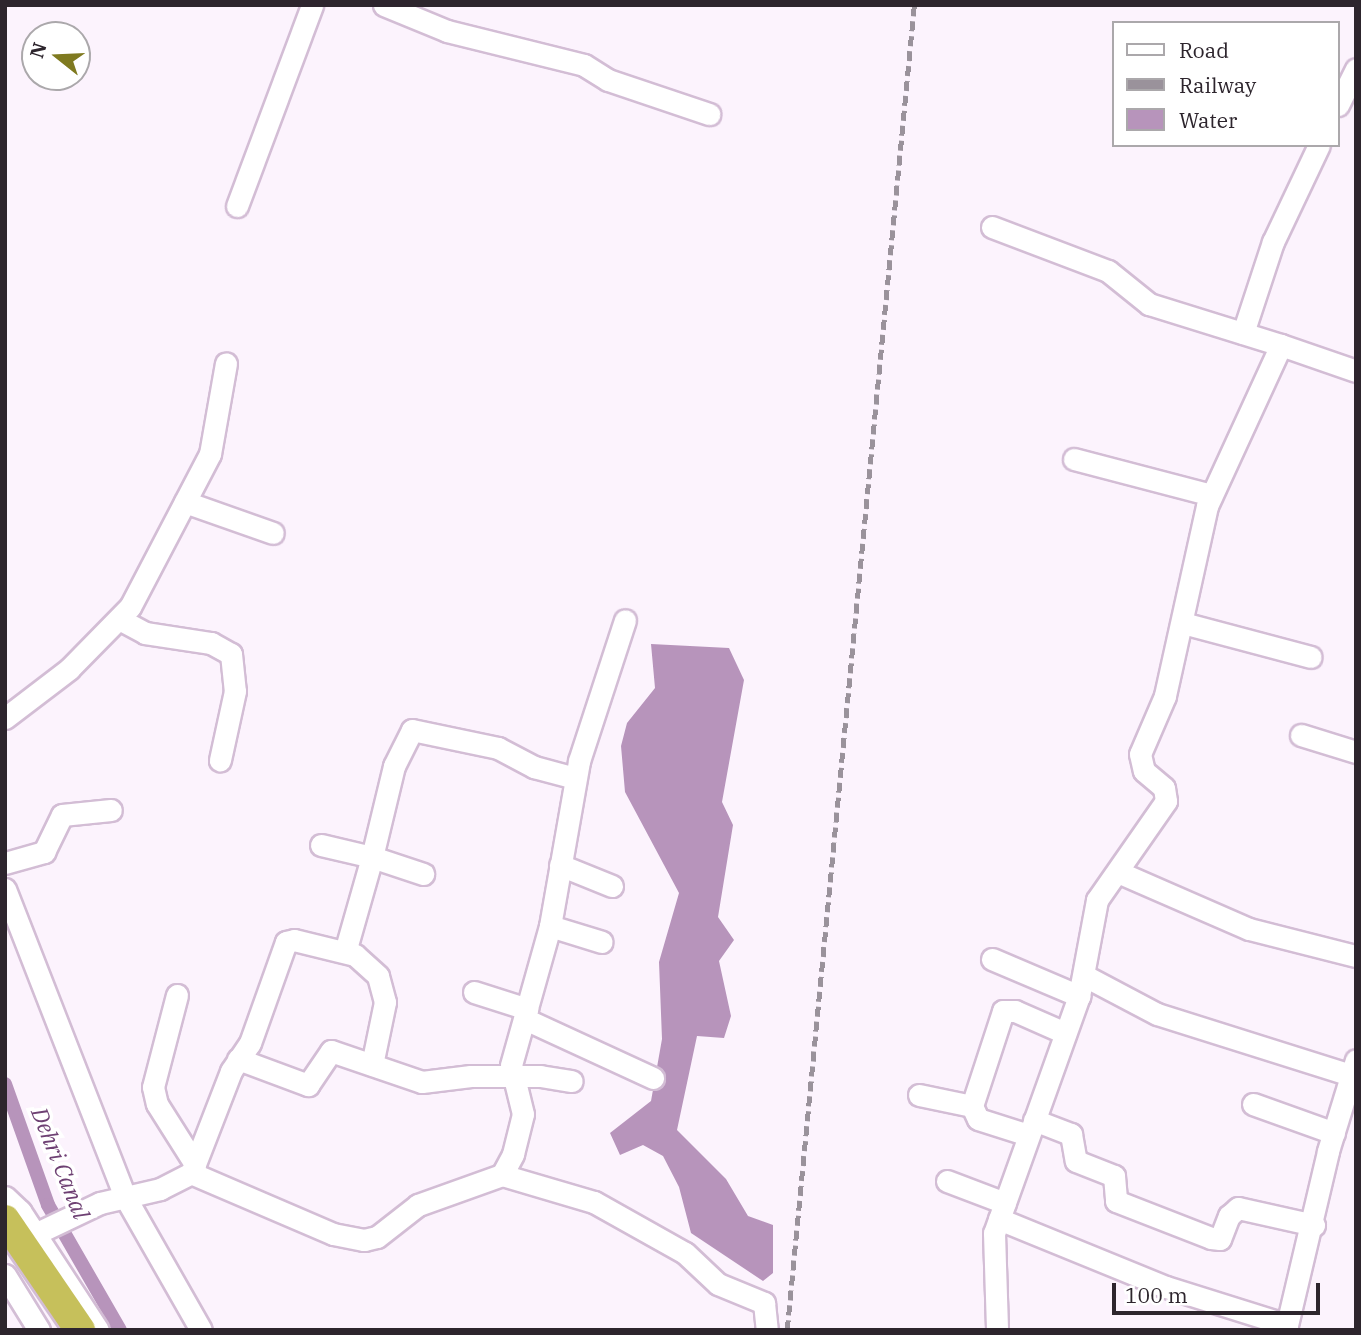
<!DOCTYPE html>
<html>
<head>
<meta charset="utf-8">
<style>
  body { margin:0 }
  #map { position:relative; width:1361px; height:1335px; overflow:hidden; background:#fcf3fd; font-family:"IBM Plex Serif",serif }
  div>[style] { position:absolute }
  .water>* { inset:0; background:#b794bb }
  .canal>* { height:14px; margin:-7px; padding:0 7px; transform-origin:7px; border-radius:7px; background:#b794bb }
  .roads { filter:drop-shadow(2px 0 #d3bdd5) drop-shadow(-2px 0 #d3bdd5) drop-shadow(0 2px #d3bdd5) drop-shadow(0 -2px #d3bdd5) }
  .minor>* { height:21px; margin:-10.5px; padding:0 10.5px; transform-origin:10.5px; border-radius:10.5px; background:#fff }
  .highway>* { height:30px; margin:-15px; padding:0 15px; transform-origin:15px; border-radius:15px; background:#c6c05b }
  .rail>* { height:4.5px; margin-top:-2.25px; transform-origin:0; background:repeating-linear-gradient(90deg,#9a929b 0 10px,transparent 0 15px) }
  span { translate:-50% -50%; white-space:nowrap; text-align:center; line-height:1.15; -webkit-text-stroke:7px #fff; paint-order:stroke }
  .water-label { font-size:23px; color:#6e4073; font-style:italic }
  .frame { position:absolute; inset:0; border:7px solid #2d252d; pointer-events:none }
  .legend { position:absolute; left:1112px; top:21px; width:228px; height:126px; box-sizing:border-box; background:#fff; border:2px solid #aba8ab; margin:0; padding:9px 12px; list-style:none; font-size:21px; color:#2d252d }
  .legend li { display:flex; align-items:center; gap:14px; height:35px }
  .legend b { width:35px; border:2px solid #aba8ab }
  .north { position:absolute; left:21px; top:21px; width:70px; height:70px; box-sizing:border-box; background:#fff; border:2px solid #aba8ab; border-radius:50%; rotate:288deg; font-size:19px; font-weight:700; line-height:28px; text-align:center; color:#2d252d }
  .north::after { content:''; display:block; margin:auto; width:24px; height:32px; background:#7f7a20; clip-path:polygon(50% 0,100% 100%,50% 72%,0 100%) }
  .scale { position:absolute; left:1112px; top:1283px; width:208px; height:32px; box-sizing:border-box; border:4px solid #2d252d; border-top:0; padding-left:9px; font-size:21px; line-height:24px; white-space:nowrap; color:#2d252d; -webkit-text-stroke:5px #fff; paint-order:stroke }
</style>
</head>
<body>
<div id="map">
  <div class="water">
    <div style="clip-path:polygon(651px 644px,729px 648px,744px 680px,722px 802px,733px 825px,718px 917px,734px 940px,719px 961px,731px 1016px,724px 1038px,697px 1036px,677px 1130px,726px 1179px,748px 1216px,773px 1225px,773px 1273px,763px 1281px,691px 1233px,679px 1187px,663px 1156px,643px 1145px,620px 1155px,610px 1133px,651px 1101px,662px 1039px,659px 962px,679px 893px,625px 792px,621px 746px,627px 723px,655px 688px)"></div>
  </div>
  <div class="canal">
    <div style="left:5px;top:1084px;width:128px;rotate:70.4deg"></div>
    <div style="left:48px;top:1205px;width:144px;rotate:60.1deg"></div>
  </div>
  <div class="roads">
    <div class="minor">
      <div style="left:384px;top:5px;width:68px;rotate:22.4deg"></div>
      <div style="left:447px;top:31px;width:141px;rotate:13.9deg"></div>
      <div style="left:584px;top:65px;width:28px;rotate:32deg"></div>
      <div style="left:608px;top:80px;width:107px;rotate:18.6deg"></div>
      <div style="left:1338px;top:105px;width:40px;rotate:-63.4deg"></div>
      <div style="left:237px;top:206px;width:215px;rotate:-69.5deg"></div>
      <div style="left:992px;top:227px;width:124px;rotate:20.8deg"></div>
      <div style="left:1108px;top:271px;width:53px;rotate:38.8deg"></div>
      <div style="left:1149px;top:304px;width:138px;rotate:17.3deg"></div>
      <div style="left:1281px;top:345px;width:177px;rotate:114.7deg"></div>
      <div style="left:1207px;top:506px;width:195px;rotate:102.5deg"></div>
      <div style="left:1165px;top:696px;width:63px;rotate:113.3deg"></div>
      <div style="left:1140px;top:754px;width:17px;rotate:77deg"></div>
      <div style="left:1144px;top:771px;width:26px;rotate:40deg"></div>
      <div style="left:1164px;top:788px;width:13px;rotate:81deg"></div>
      <div style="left:1166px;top:801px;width:121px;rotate:124.9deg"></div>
      <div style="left:1097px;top:900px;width:98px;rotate:100.6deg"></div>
      <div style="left:1079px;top:996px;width:252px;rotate:109.7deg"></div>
      <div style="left:994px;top:1233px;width:97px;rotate:88.2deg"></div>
      <div style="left:1243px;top:333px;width:96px;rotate:-71.8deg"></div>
      <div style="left:1273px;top:242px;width:107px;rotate:-64.6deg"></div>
      <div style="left:1281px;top:345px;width:79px;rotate:19.1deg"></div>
      <div style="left:1074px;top:459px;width:142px;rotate:14.7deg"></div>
      <div style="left:185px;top:502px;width:93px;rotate:19.4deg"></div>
      <div style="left:121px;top:620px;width:27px;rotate:28deg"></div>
      <div style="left:145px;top:633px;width:67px;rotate:8.6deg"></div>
      <div style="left:211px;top:643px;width:23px;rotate:29deg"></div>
      <div style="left:231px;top:654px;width:37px;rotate:84deg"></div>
      <div style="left:235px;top:691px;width:71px;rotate:102.3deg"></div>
      <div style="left:1183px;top:623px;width:132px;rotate:14.9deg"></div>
      <div style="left:5px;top:718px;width:81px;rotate:-37.4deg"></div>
      <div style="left:69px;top:669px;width:87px;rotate:-45.5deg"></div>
      <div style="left:130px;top:607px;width:173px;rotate:-62.4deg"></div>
      <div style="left:210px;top:454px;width:92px;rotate:-80deg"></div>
      <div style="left:1301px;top:735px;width:58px;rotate:17.2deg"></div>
      <div style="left:321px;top:845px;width:52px;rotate:13.2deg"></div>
      <div style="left:372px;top:857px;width:94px;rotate:-76.4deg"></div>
      <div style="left:394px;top:766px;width:40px;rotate:-63.4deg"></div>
      <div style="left:412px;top:730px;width:88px;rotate:11.8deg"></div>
      <div style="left:498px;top:748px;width:41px;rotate:27.8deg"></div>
      <div style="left:534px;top:767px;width:42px;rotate:15deg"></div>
      <div style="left:5px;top:863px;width:41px;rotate:-15.8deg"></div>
      <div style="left:44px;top:852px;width:41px;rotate:-64.1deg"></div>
      <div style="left:62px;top:815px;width:49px;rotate:-5.8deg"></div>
      <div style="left:560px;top:865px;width:56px;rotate:22deg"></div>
      <div style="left:1118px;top:872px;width:143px;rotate:23.5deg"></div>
      <div style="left:1249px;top:929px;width:110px;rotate:14.2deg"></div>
      <div style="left:5px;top:889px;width:328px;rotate:68.7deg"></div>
      <div style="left:124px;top:1195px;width:155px;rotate:60.3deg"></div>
      <div style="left:550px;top:926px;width:54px;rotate:17.1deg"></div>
      <div style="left:345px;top:952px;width:99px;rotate:-74.1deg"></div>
      <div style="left:372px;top:857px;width:54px;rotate:18.4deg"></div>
      <div style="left:992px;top:959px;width:95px;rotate:23deg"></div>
      <div style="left:1085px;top:976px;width:81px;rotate:27.8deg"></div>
      <div style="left:1157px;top:1014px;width:203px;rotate:17.5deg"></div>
      <div style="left:474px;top:992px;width:56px;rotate:17.8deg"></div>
      <div style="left:177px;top:995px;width:95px;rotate:104.6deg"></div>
      <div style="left:153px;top:1087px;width:17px;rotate:77deg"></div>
      <div style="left:157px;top:1104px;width:71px;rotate:57.7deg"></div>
      <div style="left:195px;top:1164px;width:8px;rotate:113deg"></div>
      <div style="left:525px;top:1019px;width:141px;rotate:24.7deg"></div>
      <div style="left:238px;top:1059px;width:75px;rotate:20.4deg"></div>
      <div style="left:308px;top:1085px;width:41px;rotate:-55.9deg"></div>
      <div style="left:331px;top:1051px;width:96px;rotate:18.8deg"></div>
      <div style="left:422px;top:1082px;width:49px;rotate:-7deg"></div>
      <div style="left:471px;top:1076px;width:69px"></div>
      <div style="left:540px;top:1076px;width:32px;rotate:9deg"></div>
      <div style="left:919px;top:1095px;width:54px;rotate:11.7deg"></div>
      <div style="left:972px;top:1106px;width:14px;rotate:65deg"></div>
      <div style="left:978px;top:1119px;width:52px;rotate:17.7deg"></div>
      <div style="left:1253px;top:1104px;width:86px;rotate:19.7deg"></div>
      <div style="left:972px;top:1106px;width:100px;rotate:-71.9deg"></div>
      <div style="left:1003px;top:1011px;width:12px"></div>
      <div style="left:1015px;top:1011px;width:55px;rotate:23.7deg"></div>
      <div style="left:1034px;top:1120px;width:40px;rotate:21deg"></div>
      <div style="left:1071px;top:1134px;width:27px;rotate:80deg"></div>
      <div style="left:1076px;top:1161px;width:41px;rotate:21.5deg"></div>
      <div style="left:1114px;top:1176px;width:25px;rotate:85deg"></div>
      <div style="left:1116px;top:1201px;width:102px;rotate:21.3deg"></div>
      <div style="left:1211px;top:1238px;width:9px;rotate:6deg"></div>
      <div style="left:1220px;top:1239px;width:25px;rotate:-69deg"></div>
      <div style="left:1229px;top:1216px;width:12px;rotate:-42deg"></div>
      <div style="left:1238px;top:1208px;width:78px;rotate:12.6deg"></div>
      <div style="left:195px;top:1164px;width:100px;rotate:-68.8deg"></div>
      <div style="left:231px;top:1071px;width:34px;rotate:-56deg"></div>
      <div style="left:250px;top:1043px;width:107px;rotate:-70.4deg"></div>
      <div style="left:286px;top:942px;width:8px;rotate:-14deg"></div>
      <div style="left:294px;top:940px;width:63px;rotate:13.8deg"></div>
      <div style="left:355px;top:955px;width:31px;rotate:42deg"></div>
      <div style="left:378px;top:976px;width:27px;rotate:75deg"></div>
      <div style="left:385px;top:1002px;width:64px;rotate:101.7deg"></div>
      <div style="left:502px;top:1175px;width:96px;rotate:16.4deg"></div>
      <div style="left:594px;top:1202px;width:104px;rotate:29.3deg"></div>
      <div style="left:685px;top:1253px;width:45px;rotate:43.2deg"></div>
      <div style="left:718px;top:1284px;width:50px;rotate:22.4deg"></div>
      <div style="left:764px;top:1303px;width:27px;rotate:84deg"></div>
      <div style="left:947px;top:1181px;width:62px;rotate:20.8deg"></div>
      <div style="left:5px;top:1197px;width:21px;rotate:43deg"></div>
      <div style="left:20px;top:1211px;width:142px;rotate:56.8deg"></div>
      <div style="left:999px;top:1219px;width:180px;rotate:22.2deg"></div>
      <div style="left:1166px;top:1287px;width:127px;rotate:17.4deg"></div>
      <div style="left:1287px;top:1325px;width:5px;rotate:90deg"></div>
      <div style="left:35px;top:1234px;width:72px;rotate:-25.5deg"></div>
      <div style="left:100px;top:1203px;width:62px;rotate:-13.1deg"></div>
      <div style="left:160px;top:1189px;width:35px;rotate:-27deg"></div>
      <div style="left:191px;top:1173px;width:155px;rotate:23.2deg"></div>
      <div style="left:333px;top:1234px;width:32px;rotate:11deg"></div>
      <div style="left:364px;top:1240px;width:13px;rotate:-13deg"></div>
      <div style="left:377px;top:1237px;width:52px;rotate:-38deg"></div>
      <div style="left:418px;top:1205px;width:89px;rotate:-19.7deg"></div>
      <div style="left:502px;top:1175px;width:24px;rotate:-62deg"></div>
      <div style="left:513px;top:1154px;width:41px;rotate:-76deg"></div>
      <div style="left:523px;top:1114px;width:50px;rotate:-103.8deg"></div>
      <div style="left:511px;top:1065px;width:144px;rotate:-74.3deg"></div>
      <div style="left:550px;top:926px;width:168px;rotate:-80deg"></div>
      <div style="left:579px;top:761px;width:148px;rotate:-71.9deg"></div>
      <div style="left:5px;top:1275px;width:65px;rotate:58.3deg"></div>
      <div style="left:1287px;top:1325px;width:179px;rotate:-76.7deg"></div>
      <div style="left:1328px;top:1151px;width:95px;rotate:-72.9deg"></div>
    </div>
    <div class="highway">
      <div style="left:5px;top:1220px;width:133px;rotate:55.7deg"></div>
    </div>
  </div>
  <div class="rail">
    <div style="left:787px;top:1330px;width:1331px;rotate:-84.52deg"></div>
  </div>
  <div class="water-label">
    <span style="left:61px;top:1163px;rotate:68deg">Dehri Canal</span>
  </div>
  <div class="frame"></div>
  <ul class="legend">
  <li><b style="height:9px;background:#fff"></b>Road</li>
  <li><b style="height:9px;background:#9a929b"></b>Railway</li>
  <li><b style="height:19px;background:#b794bb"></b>Water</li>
  </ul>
  <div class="north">N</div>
  <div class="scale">100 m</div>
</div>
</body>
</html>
